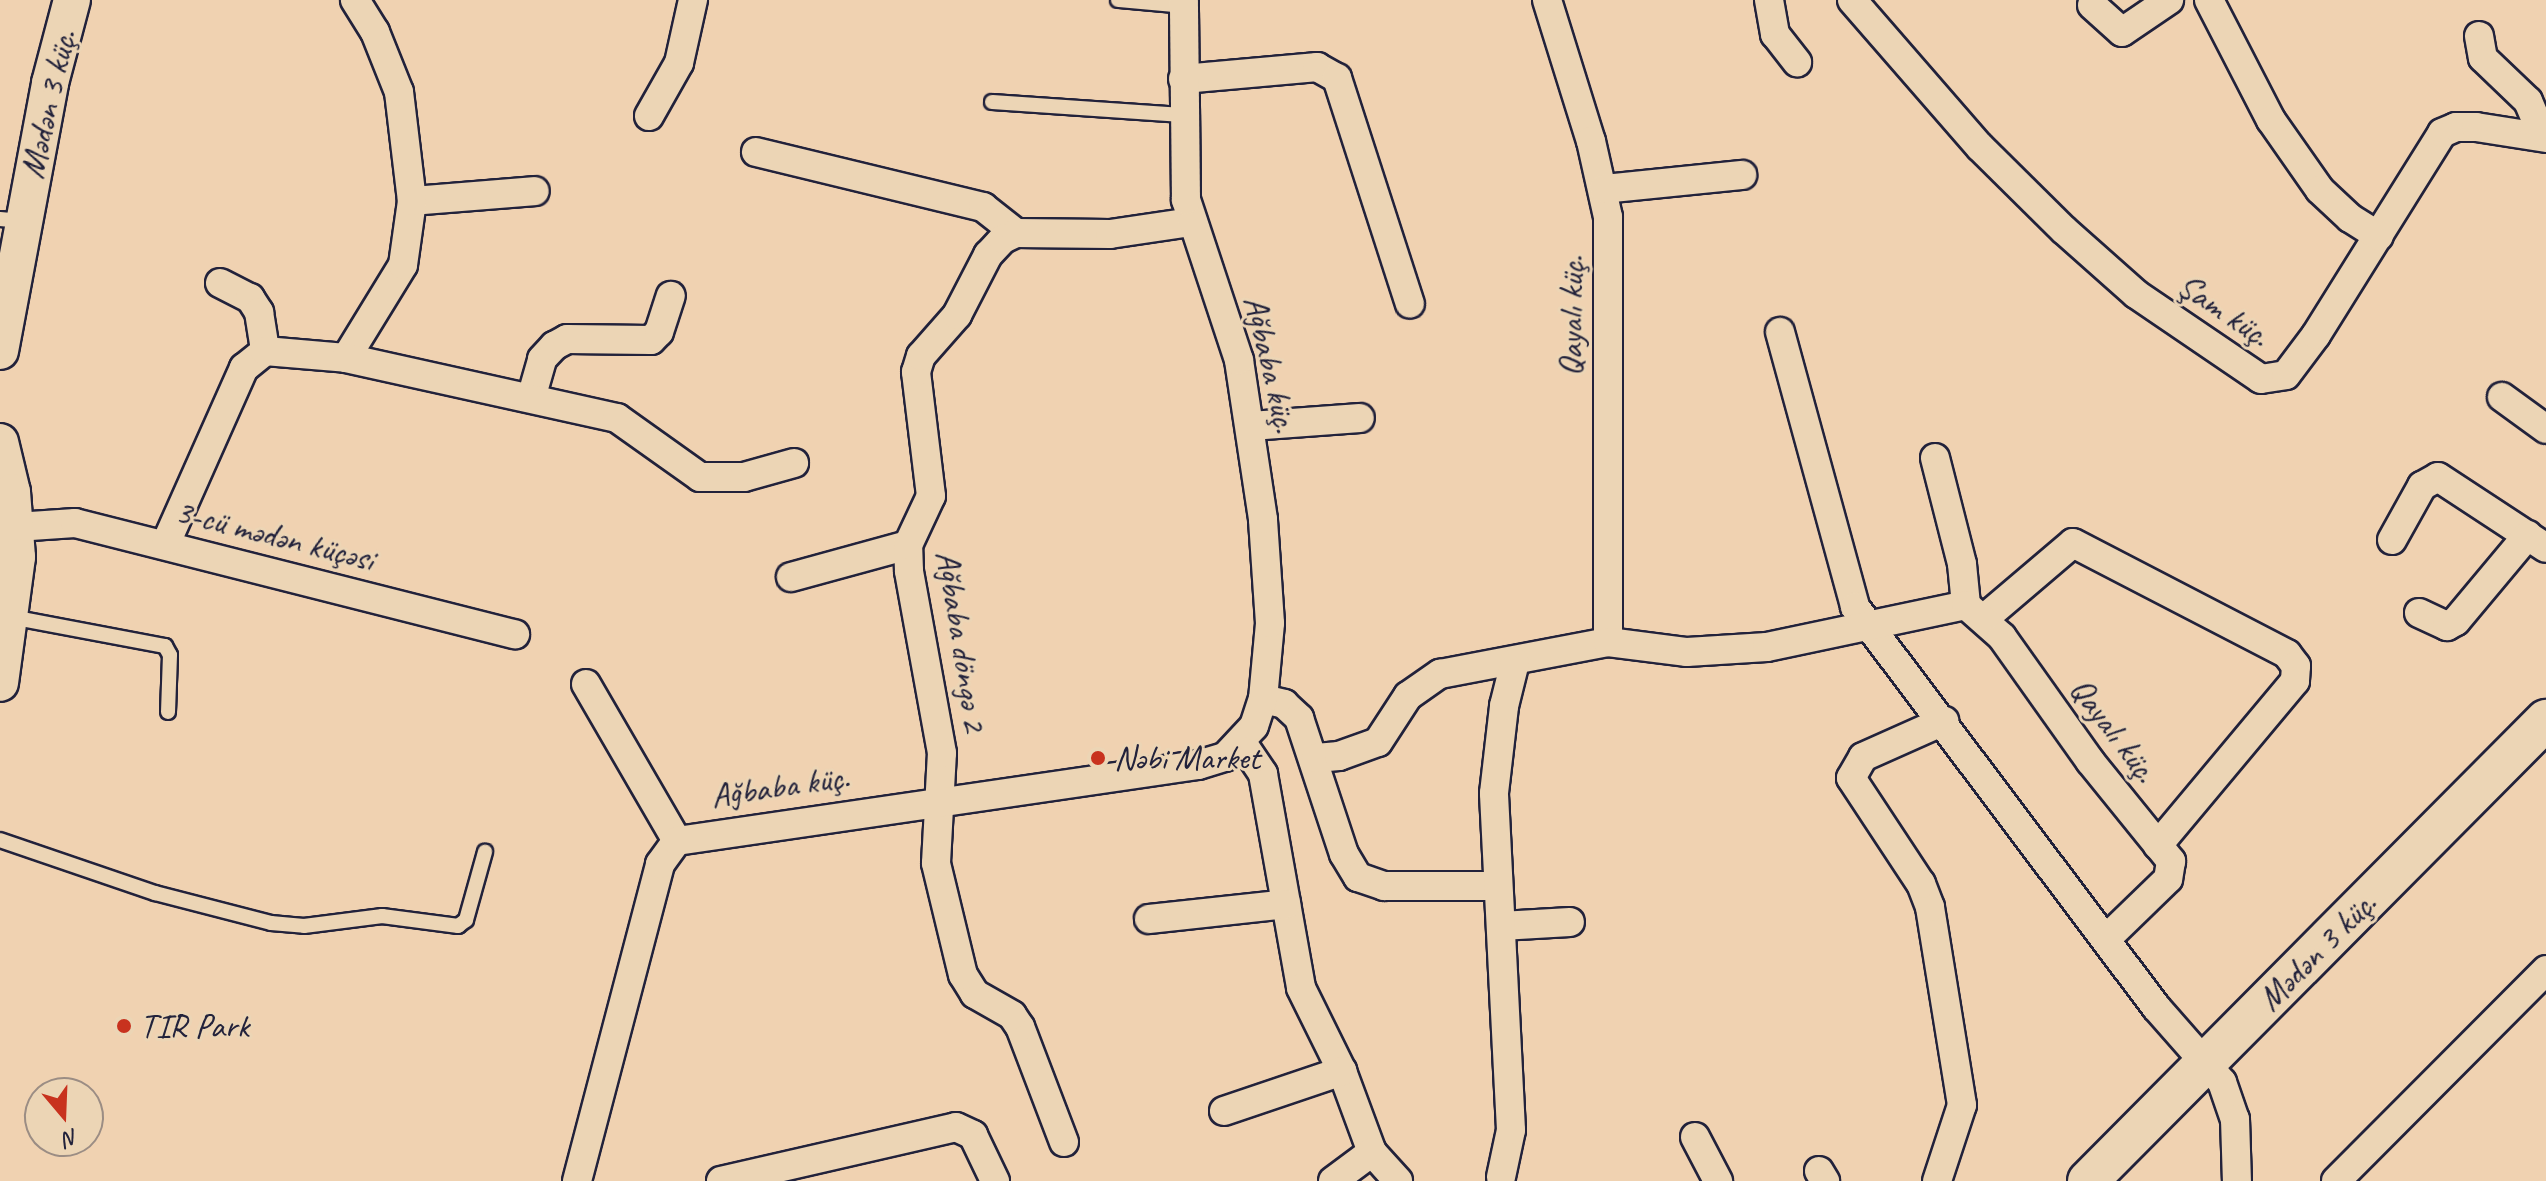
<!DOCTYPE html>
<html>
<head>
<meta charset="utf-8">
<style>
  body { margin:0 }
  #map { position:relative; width:2546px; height:1181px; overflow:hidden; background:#f0d2b1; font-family:Caveat,sans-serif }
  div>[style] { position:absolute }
  .roads { filter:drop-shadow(2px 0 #22223b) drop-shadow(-2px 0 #22223b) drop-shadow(0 2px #22223b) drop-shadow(0 -2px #22223b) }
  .service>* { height:14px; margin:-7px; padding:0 7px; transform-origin:7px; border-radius:7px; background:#ecd5b5 }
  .minor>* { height:28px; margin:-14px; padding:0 14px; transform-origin:14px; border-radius:14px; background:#ecd5b5 }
  .tertiary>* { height:36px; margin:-18px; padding:0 18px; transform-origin:18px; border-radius:18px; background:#ecd5b5 }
  .secondary>* { height:40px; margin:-20px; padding:0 20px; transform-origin:20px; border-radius:20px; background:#ecd5b5 }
  .dots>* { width:22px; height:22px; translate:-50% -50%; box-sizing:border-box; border:4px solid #ecd5b5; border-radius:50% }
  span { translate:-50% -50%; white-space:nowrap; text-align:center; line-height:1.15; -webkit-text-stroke:6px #ecd5b5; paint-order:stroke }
  .street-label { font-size:34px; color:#22223b }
  .poi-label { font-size:34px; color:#22223b }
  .left { translate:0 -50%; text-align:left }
  .north { position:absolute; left:24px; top:1077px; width:80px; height:80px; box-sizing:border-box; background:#ecd5b5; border:2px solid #9b8d84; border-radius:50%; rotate:161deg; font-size:22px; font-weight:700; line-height:32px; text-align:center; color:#22223b }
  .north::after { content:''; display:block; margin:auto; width:28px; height:36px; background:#c8321e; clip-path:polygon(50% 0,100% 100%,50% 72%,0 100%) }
</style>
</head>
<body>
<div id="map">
  <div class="roads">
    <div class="service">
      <div style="left:1118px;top:0;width:66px;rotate:5.2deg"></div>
      <div style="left:992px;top:102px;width:191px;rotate:3.9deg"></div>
      <div style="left:0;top:219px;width:22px;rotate:5deg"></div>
      <div style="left:11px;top:617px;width:157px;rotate:10.7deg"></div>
      <div style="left:165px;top:646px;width:10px;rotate:61deg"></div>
      <div style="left:170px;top:655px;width:57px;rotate:92deg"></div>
      <div style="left:0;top:840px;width:164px;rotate:18.9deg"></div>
      <div style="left:155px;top:893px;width:120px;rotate:14.5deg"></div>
      <div style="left:271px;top:923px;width:33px;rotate:5deg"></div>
      <div style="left:304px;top:926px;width:79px;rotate:-7.3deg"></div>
      <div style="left:382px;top:916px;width:77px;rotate:7.5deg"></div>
      <div style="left:458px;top:926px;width:10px;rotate:-37deg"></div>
      <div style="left:466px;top:920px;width:71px;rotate:-74.4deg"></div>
    </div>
    <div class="minor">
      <div style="left:1547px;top:0;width:148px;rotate:72.7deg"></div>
      <div style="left:1591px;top:141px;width:78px;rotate:77.4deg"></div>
      <div style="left:1608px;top:217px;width:425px;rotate:90deg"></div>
      <div style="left:1769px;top:0;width:35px;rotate:80deg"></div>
      <div style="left:1775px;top:34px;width:36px;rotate:52deg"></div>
      <div style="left:1852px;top:0;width:195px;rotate:49deg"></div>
      <div style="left:1980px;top:147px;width:118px;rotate:44.7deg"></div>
      <div style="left:2064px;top:230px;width:96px;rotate:41.6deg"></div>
      <div style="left:2136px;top:294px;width:151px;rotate:34.2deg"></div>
      <div style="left:2261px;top:379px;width:25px;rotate:-9deg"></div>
      <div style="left:2286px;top:375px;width:50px;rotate:-53.1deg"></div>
      <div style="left:2316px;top:335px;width:238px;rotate:-58deg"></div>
      <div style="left:2442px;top:133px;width:15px;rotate:-23deg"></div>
      <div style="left:2456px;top:127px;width:20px"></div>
      <div style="left:2476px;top:127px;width:71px;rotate:8.9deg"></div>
      <div style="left:2209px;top:0;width:135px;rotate:62.7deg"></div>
      <div style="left:2271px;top:120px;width:85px;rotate:55deg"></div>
      <div style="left:2320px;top:190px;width:41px;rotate:43deg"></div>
      <div style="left:2350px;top:218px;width:34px;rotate:32deg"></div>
      <div style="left:2092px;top:5px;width:40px;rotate:42deg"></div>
      <div style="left:2122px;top:32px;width:57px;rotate:-34.2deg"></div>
      <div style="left:2479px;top:36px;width:22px;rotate:80deg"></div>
      <div style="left:2483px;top:58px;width:62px;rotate:43.7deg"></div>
      <div style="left:2528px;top:101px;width:38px;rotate:67deg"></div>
      <div style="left:1183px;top:79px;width:135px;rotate:-5.1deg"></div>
      <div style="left:1317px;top:67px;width:23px;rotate:29deg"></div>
      <div style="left:1337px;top:78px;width:237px;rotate:72.1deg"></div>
      <div style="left:649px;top:116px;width:61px;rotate:-60.5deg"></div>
      <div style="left:679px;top:63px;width:65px;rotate:-77.5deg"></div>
      <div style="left:756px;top:152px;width:234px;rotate:13.6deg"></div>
      <div style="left:983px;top:207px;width:42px;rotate:38.2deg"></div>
      <div style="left:1604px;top:189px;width:139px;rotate:-5.8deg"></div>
      <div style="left:412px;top:201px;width:123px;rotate:-4.6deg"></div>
      <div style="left:220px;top:283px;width:34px;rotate:27deg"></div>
      <div style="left:250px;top:298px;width:17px;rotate:57deg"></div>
      <div style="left:259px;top:312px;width:39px;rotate:81deg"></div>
      <div style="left:1780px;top:332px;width:285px;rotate:74.7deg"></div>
      <div style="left:1855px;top:607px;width:501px;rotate:53.04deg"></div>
      <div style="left:2156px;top:1007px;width:100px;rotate:48.7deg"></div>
      <div style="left:2222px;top:1082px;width:39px;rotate:71deg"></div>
      <div style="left:2235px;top:1119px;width:62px;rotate:88.2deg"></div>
      <div style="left:346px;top:358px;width:109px;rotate:-58.5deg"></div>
      <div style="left:403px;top:265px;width:65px;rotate:-82deg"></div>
      <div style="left:412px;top:201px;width:110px;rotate:-96.8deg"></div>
      <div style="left:399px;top:92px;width:65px;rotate:-111.8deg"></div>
      <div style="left:375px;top:32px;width:38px;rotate:-122deg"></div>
      <div style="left:532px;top:395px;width:37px;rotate:-74deg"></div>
      <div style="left:542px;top:359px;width:18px;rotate:-47deg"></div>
      <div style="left:554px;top:346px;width:15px;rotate:-28deg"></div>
      <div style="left:567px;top:339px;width:84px;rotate:0.7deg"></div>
      <div style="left:651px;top:340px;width:11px;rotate:-45deg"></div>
      <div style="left:659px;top:332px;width:38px;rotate:-72deg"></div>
      <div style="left:2502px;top:397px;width:54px;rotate:36deg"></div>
      <div style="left:1251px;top:426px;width:109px;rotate:-4.2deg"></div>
      <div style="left:1935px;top:458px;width:109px;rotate:75.7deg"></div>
      <div style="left:1962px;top:564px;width:41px;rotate:84.4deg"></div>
      <div style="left:16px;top:527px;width:59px;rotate:-3.9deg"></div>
      <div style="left:75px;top:523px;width:454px;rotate:14.2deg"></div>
      <div style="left:2392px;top:540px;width:62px;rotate:-60.9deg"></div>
      <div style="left:2422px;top:486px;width:18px;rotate:-29deg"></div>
      <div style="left:2438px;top:477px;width:129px;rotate:33.3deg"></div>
      <div style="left:166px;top:543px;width:192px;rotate:-66deg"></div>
      <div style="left:244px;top:368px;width:27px;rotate:-39deg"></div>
      <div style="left:265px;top:351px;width:81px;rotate:4.9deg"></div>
      <div style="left:346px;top:358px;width:278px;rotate:12.5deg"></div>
      <div style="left:617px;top:418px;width:102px;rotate:35.4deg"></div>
      <div style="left:700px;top:477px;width:44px"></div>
      <div style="left:744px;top:477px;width:52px;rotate:-15.6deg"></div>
      <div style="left:791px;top:577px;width:121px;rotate:-15.3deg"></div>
      <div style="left:2419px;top:613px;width:31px;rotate:25deg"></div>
      <div style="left:2447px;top:626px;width:10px;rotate:-29deg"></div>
      <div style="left:2456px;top:621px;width:112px;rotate:-50.1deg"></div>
      <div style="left:1986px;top:617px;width:114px;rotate:-40.4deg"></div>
      <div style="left:2073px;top:543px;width:241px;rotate:27.4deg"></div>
      <div style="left:2287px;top:654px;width:15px;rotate:53deg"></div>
      <div style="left:2296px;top:666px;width:15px;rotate:94deg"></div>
      <div style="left:2295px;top:681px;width:214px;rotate:129.9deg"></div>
      <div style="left:586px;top:684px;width:181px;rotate:59.9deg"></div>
      <div style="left:1263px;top:699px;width:22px;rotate:13deg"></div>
      <div style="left:1284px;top:704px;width:21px;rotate:43deg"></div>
      <div style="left:1299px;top:718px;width:143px;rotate:71.7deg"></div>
      <div style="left:1344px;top:854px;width:27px;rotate:59deg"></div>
      <div style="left:1358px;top:877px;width:28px;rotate:19deg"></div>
      <div style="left:1384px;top:886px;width:114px"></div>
      <div style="left:1243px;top:744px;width:36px;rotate:56deg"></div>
      <div style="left:1263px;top:774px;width:217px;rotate:79.9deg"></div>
      <div style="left:1301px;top:988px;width:93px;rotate:63.7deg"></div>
      <div style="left:1342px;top:1071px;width:86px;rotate:69.7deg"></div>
      <div style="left:1372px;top:1152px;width:39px;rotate:48deg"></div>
      <div style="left:1316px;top:758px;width:23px;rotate:-5deg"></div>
      <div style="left:1339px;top:756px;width:41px;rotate:-19.7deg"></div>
      <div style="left:1378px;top:742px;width:55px;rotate:-56.9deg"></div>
      <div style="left:1408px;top:696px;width:39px;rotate:-35deg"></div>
      <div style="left:1440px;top:674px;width:171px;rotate:-10.8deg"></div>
      <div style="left:1608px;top:642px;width:80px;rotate:7.2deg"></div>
      <div style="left:1687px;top:652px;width:80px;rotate:-3.6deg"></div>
      <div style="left:1767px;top:647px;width:203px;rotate:-11.9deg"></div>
      <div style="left:1966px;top:605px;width:48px;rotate:41.6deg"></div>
      <div style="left:2002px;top:637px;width:152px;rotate:54.6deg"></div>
      <div style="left:2090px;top:761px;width:129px;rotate:51deg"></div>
      <div style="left:2171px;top:861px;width:18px;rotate:99deg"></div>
      <div style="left:2168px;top:879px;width:86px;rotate:135.9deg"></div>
      <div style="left:1149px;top:919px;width:138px;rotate:-6.2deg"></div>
      <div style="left:1501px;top:926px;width:69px;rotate:-3.3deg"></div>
      <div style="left:1224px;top:1111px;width:125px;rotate:-18.7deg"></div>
      <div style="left:1695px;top:1137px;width:50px;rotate:62.4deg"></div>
      <div style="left:1064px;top:1142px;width:123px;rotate:-110.9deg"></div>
      <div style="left:1020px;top:1027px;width:14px;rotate:-124deg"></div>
      <div style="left:1012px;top:1015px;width:43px;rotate:-150.4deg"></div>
      <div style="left:975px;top:994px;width:22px;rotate:-122deg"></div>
      <div style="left:963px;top:975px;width:115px;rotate:-103.6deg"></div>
      <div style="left:936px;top:863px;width:110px;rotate:-86.9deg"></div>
      <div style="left:942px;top:753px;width:185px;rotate:-100.3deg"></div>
      <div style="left:909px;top:571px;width:26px;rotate:-92deg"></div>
      <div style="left:908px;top:545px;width:54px;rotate:-64.9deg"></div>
      <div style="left:931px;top:496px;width:125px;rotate:-96.9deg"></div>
      <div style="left:916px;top:372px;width:17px;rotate:-73deg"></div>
      <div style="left:921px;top:356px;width:55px;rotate:-48.7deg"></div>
      <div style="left:957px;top:315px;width:68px;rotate:-62.7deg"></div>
      <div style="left:988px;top:255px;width:22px;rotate:-47deg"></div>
      <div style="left:1003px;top:239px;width:14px;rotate:-25deg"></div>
      <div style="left:1016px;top:233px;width:94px;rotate:0.6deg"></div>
      <div style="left:1110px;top:234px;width:82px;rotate:-8.4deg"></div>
      <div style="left:1819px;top:1171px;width:12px;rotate:59deg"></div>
      <div style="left:1501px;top:1177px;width:48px;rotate:-78deg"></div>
      <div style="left:1511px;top:1130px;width:337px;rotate:-92.9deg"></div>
      <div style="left:1494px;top:793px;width:88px;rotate:-83.4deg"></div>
      <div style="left:1504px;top:706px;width:45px;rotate:-76deg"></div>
      <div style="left:577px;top:1181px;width:328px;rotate:-75.3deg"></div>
      <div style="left:660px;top:864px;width:29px;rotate:-54deg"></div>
      <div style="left:677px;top:841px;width:527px;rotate:-8.3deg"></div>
      <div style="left:1198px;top:765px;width:28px;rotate:-17deg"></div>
      <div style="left:1225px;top:757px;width:42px;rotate:-46.9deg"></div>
      <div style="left:1254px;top:726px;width:28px;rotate:-72deg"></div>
      <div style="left:1263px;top:699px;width:76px;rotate:-84.7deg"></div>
      <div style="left:1270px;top:623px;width:104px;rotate:-93.9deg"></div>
      <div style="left:1263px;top:519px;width:161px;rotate:-98.6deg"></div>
      <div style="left:1239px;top:360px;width:169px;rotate:-108.3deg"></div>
      <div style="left:1186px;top:200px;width:200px;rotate:-90.6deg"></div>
      <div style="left:721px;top:1181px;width:241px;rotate:-12.9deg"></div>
      <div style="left:956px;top:1127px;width:19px;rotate:25deg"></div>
      <div style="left:973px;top:1135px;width:51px;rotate:64.4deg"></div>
      <div style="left:1333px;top:1181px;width:49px;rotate:-36.6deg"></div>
      <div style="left:1937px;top:1181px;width:80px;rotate:-71.8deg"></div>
      <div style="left:1962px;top:1105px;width:201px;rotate:-99.2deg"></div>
      <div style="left:1930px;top:907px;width:25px;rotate:-111deg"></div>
      <div style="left:1921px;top:884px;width:127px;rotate:-123.4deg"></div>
      <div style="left:1851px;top:778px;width:24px;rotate:-60deg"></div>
      <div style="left:1863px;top:757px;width:89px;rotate:-24deg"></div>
      <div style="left:2336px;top:1181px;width:298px;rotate:-45.1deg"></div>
    </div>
    <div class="tertiary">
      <div style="left:0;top:351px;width:273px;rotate:-79.4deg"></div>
      <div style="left:50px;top:83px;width:86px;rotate:-75.2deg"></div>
      <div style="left:0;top:442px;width:51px;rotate:76.5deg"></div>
      <div style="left:12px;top:492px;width:65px;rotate:85.6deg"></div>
      <div style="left:17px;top:557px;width:127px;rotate:97.7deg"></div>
    </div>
    <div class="secondary">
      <div style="left:2088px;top:1181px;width:650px;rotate:-45.19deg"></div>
    </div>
  </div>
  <div class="dots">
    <div style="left:1098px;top:758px;background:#c8321e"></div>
    <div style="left:124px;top:1026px;background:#c8321e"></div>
  </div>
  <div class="street-label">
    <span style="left:48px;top:104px;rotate:-77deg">Mədən 3 küç.</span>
    <span style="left:2224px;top:310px;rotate:34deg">Şam küç.</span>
    <span style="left:1571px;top:316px;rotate:-89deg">Qayalı küç.</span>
    <span style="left:1271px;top:364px;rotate:77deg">Ağbaba küç.</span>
    <span style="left:275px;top:535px;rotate:14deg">3-cü mədən küçəsi</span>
    <span style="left:962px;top:641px;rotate:81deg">Ağbaba döngə 2</span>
    <span style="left:2114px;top:730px;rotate:53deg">Qayalı küç.</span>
    <span style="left:780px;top:786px;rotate:-8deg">Ağbaba küç.</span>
    <span style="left:2317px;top:951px;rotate:-45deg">Mədən 3 küç.</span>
  </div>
  <div class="poi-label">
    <span class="left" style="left:1114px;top:758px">Nəbi Market</span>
    <span class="left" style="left:140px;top:1026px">TIR Park</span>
  </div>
  <div class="north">N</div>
</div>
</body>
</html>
